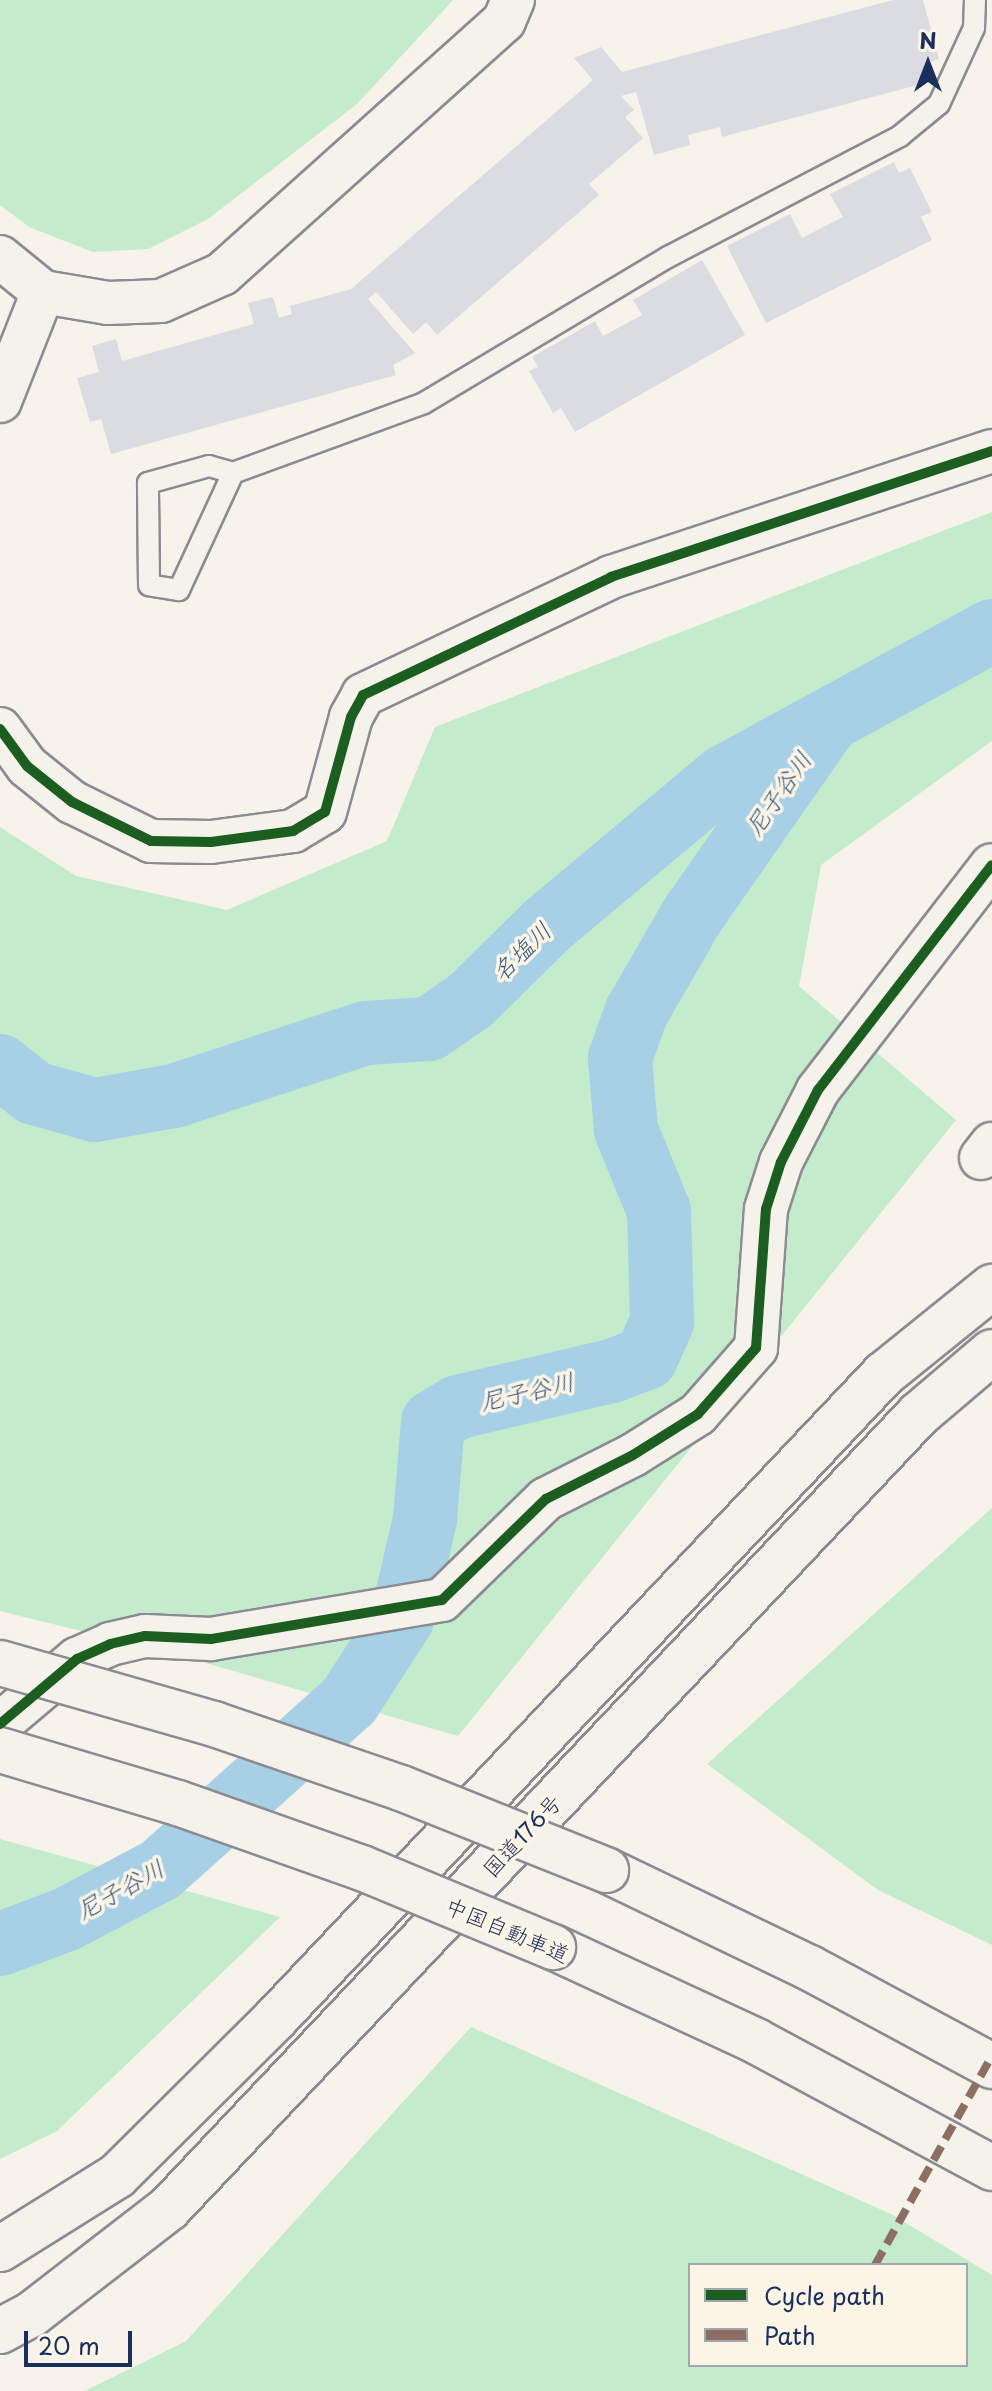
<!DOCTYPE html>
<html>
<head>
<meta charset="utf-8">
<style>
  body { margin:0 }
  #map { position:relative; width:992px; height:2391px; overflow:hidden; background:#f7f3ea; font-family:"Playpen Sans","Klee One",sans-serif }
  div>[style] { position:absolute }
  .green>* { inset:0; background:#c4ebcc }
  .river>* { height:64px; margin:-32px; padding:0 32px; transform-origin:32px; border-radius:32px; background:#a7d0e6 }
  .building>* { inset:0; background:#dadce2 }
  .roads { filter:drop-shadow(2px 0 #8a8c91) drop-shadow(-2px 0 #8a8c91) drop-shadow(0 2px #8a8c91) drop-shadow(0 -2px #8a8c91) }
  .lane>* { height:20px; margin:-10px; padding:0 10px; transform-origin:10px; border-radius:10px; background:#f5f2ec }
  .street>* { height:42px; margin:-21px; padding:0 21px; transform-origin:21px; border-radius:21px; background:#f5f2ec }
  .highway>* { height:44px; margin:-22px; padding:0 22px; transform-origin:22px; border-radius:22px; background:#f5f2ec }
  .bridges { filter:drop-shadow(2px 0 #8a8c91) drop-shadow(-2px 0 #8a8c91) drop-shadow(0 2px #8a8c91) drop-shadow(0 -2px #8a8c91) }
  .highway-bridge>* { height:44px; margin:-22px; padding:0 22px; transform-origin:22px; border-radius:22px; background:#f5f2ec }
  .quiet>* { height:8px; margin-top:-4px; transform-origin:0; background:repeating-linear-gradient(90deg,#8d6e63 0 16px,transparent 0 24px) }
  .cycleway>* { height:10px; margin:-5px; padding:0 5px; transform-origin:5px; border-radius:5px; background:#1b5e20 }
  span { translate:-50% -50%; white-space:nowrap; text-align:center; line-height:1.15; -webkit-text-stroke:7px #fcf5e5; paint-order:stroke }
  .street-label { font-size:22px; color:#1b2f5e }
  .water-label { font-size:24px; color:#365480; font-style:italic }
  .legend { position:absolute; left:688px; top:2263px; width:280px; height:104px; box-sizing:border-box; background:#fcf5e5; border:2px solid #a2a6af; margin:0; padding:10px 14px; list-style:none; font-size:24px; color:#1b2f5e }
  .legend li { display:flex; align-items:center; gap:16px; height:40px }
  .legend b { width:40px; border:2px solid #a2a6af }
  .north { position:absolute; left:888px; top:24px; width:80px; height:80px; -webkit-text-stroke:6px #fcf5e5; paint-order:stroke; rotate:0deg; font-size:22px; font-weight:700; line-height:32px; text-align:center; color:#1b2f5e }
  .north::after { content:''; display:block; margin:auto; width:28px; height:36px; background:#1b2f5e; clip-path:polygon(50% 0,100% 100%,50% 72%,0 100%) }
  .scale { position:absolute; left:24px; top:2331px; width:108px; height:36px; box-sizing:border-box; border:4px solid #1b2f5e; border-top:0; padding-left:10px; font-size:24px; line-height:28px; white-space:nowrap; color:#1b2f5e; -webkit-text-stroke:6px #fcf5e5; paint-order:stroke }
</style>
</head>
<body>
<div id="map">
  <div class="green">
    <div style="clip-path:polygon(0 0,453px 0,357px 104px,208px 219px,148px 249px,93px 252px,29px 227px,0 205px)"></div>
    <div style="clip-path:polygon(992px 512px,992px 741px,821px 865px,799px 986px,956px 1120px,458px 1736px,175px 1654px,0 1611px,0 827px,76px 876px,227px 910px,387px 841px,435px 727px)"></div>
    <div style="clip-path:polygon(992px 1508px,992px 1945px,878px 1890px,707px 1764px)"></div>
    <div style="clip-path:polygon(0 1839px,280px 1917px,57px 2131px,0 2159px)"></div>
    <div style="clip-path:polygon(evenodd,471px 2027px,891px 2214px,992px 2275px,992px 2391px,85px 2391px,186px 2341px,471px 2027px,690px 2265px,966px 2265px,966px 2365px,690px 2365px,690px 2265px)"></div>
  </div>
  <div class="river">
    <div style="left:0;top:1066px;width:43px;rotate:38.5deg"></div>
    <div style="left:34px;top:1093px;width:63px;rotate:15.6deg"></div>
    <div style="left:95px;top:1110px;width:80px;rotate:-10deg"></div>
    <div style="left:174px;top:1096px;width:202px;rotate:-18.2deg"></div>
    <div style="left:366px;top:1033px;width:63px;rotate:-3.6deg"></div>
    <div style="left:429px;top:1029px;width:51px;rotate:-34.6deg"></div>
    <div style="left:471px;top:1000px;width:107px;rotate:-44.6deg"></div>
    <div style="left:547px;top:925px;width:231px;rotate:-39.9deg"></div>
    <div style="left:724px;top:777px;width:305px;rotate:-28.6deg"></div>
    <div style="left:0;top:1944px;width:69px;rotate:-20.3deg"></div>
    <div style="left:65px;top:1920px;width:107px;rotate:-27.8deg"></div>
    <div style="left:160px;top:1870px;width:254px;rotate:-41.8deg"></div>
    <div style="left:349px;top:1701px;width:98px;rotate:-57.1deg"></div>
    <div style="left:402px;top:1619px;width:103px;rotate:-77deg"></div>
    <div style="left:425px;top:1519px;width:97px;rotate:-85.3deg"></div>
    <div style="left:433px;top:1422px;width:29px;rotate:-31deg"></div>
    <div style="left:458px;top:1407px;width:158px;rotate:-13.2deg"></div>
    <div style="left:612px;top:1371px;width:36px;rotate:-21deg"></div>
    <div style="left:646px;top:1358px;width:39px;rotate:-66deg"></div>
    <div style="left:662px;top:1322px;width:111px;rotate:-91.5deg"></div>
    <div style="left:659px;top:1211px;width:87px;rotate:-112.2deg"></div>
    <div style="left:626px;top:1130px;width:72px;rotate:-94.8deg"></div>
    <div style="left:620px;top:1058px;width:48px;rotate:-70.4deg"></div>
    <div style="left:636px;top:1013px;width:112px;rotate:-60deg"></div>
    <div style="left:692px;top:916px;width:234px;rotate:-55.1deg"></div>
  </div>
  <div class="building">
    <div style="clip-path:polygon(893px 0,923px 0,939px 59px,924px 64px,929px 82px,722px 137px,720px 127px,688px 135px,690px 145px,654px 155px,636px 92px,621px 96px,634px 110px,625px 117px,643px 138px,589px 184px,599px 195px,437px 335px,426px 322px,413px 334px,376px 292px,368px 299px,415px 353px,393px 365px,396px 375px,111px 454px,101px 419px,90px 422px,77px 378px,99px 372px,92px 346px,116px 339px,122px 361px,254px 324px,248px 303px,273px 297px,279px 318px,292px 314px,290px 306px,351px 289px,593px 80px,574px 58px,601px 47px,622px 72px)"></div>
    <div style="clip-path:polygon(894px 162px,899px 173px,910px 168px,932px 212px,921px 217px,932px 240px,766px 323px,727px 246px,790px 214px,802px 238px,843px 217px,830px 194px)"></div>
    <div style="clip-path:polygon(702px 260px,745px 335px,575px 432px,561px 408px,553px 413px,529px 371px,538px 367px,532px 357px,595px 321px,603px 336px,642px 315px,633px 300px)"></div>
  </div>
  <div class="roads">
    <div class="lane">
      <div style="left:233px;top:473px;width:129px;rotate:114.8deg"></div>
      <div style="left:179px;top:590px;width:30px;rotate:-171deg"></div>
      <div style="left:149px;top:585px;width:102px;rotate:-90.6deg"></div>
      <div style="left:148px;top:483px;width:63px;rotate:-15.6deg"></div>
      <div style="left:209px;top:466px;width:25px;rotate:16deg"></div>
      <div style="left:233px;top:473px;width:203px;rotate:-20.1deg"></div>
      <div style="left:424px;top:403px;width:284px;rotate:-30.9deg"></div>
      <div style="left:668px;top:257px;width:262px;rotate:-27.5deg"></div>
      <div style="left:900px;top:136px;width:50px;rotate:-39.4deg"></div>
      <div style="left:939px;top:104px;width:84px;rotate:-65.3deg"></div>
      <div style="left:974px;top:28px;width:28px;rotate:-88deg"></div>
    </div>
    <div class="street">
      <div style="left:0;top:257px;width:55px;rotate:39.1deg"></div>
      <div style="left:43px;top:292px;width:66px;rotate:9.6deg"></div>
      <div style="left:108px;top:303px;width:53px;rotate:-2.2deg"></div>
      <div style="left:161px;top:301px;width:67px;rotate:-23.9deg"></div>
      <div style="left:222px;top:274px;width:379px;rotate:-41.9deg"></div>
      <div style="left:504px;top:21px;width:23px;rotate:-67deg"></div>
      <div style="left:0;top:401px;width:117px;rotate:-68.5deg"></div>
      <div style="left:0;top:729px;width:46px;rotate:53.9deg"></div>
      <div style="left:27px;top:766px;width:58px;rotate:38.7deg"></div>
      <div style="left:72px;top:802px;width:88px;rotate:26.3deg"></div>
      <div style="left:151px;top:841px;width:60px;rotate:1deg"></div>
      <div style="left:211px;top:842px;width:83px;rotate:-7.6deg"></div>
      <div style="left:293px;top:831px;width:37px;rotate:-31deg"></div>
      <div style="left:325px;top:812px;width:98px;rotate:-74.7deg"></div>
      <div style="left:351px;top:717px;width:25px;rotate:-61deg"></div>
      <div style="left:363px;top:695px;width:275px;rotate:-25.4deg"></div>
      <div style="left:611px;top:577px;width:401px;rotate:-18.3deg"></div>
      <div style="left:981px;top:1158px;width:18px;rotate:-52deg"></div>
      <div style="left:0;top:1724px;width:101px;rotate:-40.2deg"></div>
      <div style="left:77px;top:1659px;width:36px;rotate:-24deg"></div>
      <div style="left:110px;top:1644px;width:36px;rotate:-13deg"></div>
      <div style="left:145px;top:1636px;width:66px;rotate:2.6deg"></div>
      <div style="left:211px;top:1639px;width:234px;rotate:-9.6deg"></div>
      <div style="left:442px;top:1600px;width:145px;rotate:-44.2deg"></div>
      <div style="left:546px;top:1499px;width:97px;rotate:-26.8deg"></div>
      <div style="left:633px;top:1455px;width:77px;rotate:-32.2deg"></div>
      <div style="left:698px;top:1414px;width:88px;rotate:-48.7deg"></div>
      <div style="left:756px;top:1348px;width:139px;rotate:-85.9deg"></div>
      <div style="left:766px;top:1209px;width:49px;rotate:-72.3deg"></div>
      <div style="left:781px;top:1162px;width:81px;rotate:-62.8deg"></div>
      <div style="left:818px;top:1090px;width:284px;rotate:-52.3deg"></div>
    </div>
    <div class="highway">
      <div style="left:606px;top:1870px;width:226px;rotate:25.7deg"></div>
      <div style="left:810px;top:1968px;width:207px;rotate:28.3deg"></div>
      <div style="left:553px;top:1947px;width:224px;rotate:24.8deg"></div>
      <div style="left:756px;top:2041px;width:268px;rotate:28.3deg"></div>
      <div style="left:0;top:2249px;width:138px;rotate:-32deg"></div>
      <div style="left:117px;top:2176px;width:224px;rotate:-44.8deg"></div>
      <div style="left:276px;top:2018px;width:886px;rotate:-46.65deg"></div>
      <div style="left:884px;top:1374px;width:139px;rotate:-38.9deg"></div>
      <div style="left:0;top:2331px;width:36px;rotate:-28deg"></div>
      <div style="left:32px;top:2314px;width:173px;rotate:-37.7deg"></div>
      <div style="left:169px;top:2208px;width:1091px;rotate:-46.63deg"></div>
      <div style="left:918px;top:1415px;width:97px;rotate:-40.4deg"></div>
    </div>
  </div>
  <div class="bridges">
    <div class="highway-bridge">
      <div style="left:0;top:1663px;width:223px;rotate:15.9deg"></div>
      <div style="left:214px;top:1724px;width:198px;rotate:18.9deg"></div>
      <div style="left:401px;top:1788px;width:221px;rotate:21.8deg"></div>
      <div style="left:0;top:1750px;width:186px;rotate:16.6deg"></div>
      <div style="left:178px;top:1803px;width:195px;rotate:19.5deg"></div>
      <div style="left:362px;top:1868px;width:207px;rotate:22.5deg"></div>
    </div>
  </div>
  <div class="quiet">
    <div style="left:875px;top:2265px;width:240px;rotate:-60.8deg"></div>
  </div>
  <div class="cycleway">
    <div style="left:0;top:729px;width:46px;rotate:53.9deg"></div>
    <div style="left:27px;top:766px;width:58px;rotate:38.7deg"></div>
    <div style="left:72px;top:802px;width:88px;rotate:26.3deg"></div>
    <div style="left:151px;top:841px;width:60px;rotate:1deg"></div>
    <div style="left:211px;top:842px;width:83px;rotate:-7.6deg"></div>
    <div style="left:293px;top:831px;width:37px;rotate:-31deg"></div>
    <div style="left:325px;top:812px;width:98px;rotate:-74.7deg"></div>
    <div style="left:351px;top:717px;width:25px;rotate:-61deg"></div>
    <div style="left:363px;top:695px;width:275px;rotate:-25.4deg"></div>
    <div style="left:611px;top:577px;width:401px;rotate:-18.3deg"></div>
    <div style="left:0;top:1724px;width:101px;rotate:-40.2deg"></div>
    <div style="left:77px;top:1659px;width:36px;rotate:-24deg"></div>
    <div style="left:110px;top:1644px;width:36px;rotate:-13deg"></div>
    <div style="left:145px;top:1636px;width:66px;rotate:2.6deg"></div>
    <div style="left:211px;top:1639px;width:234px;rotate:-9.6deg"></div>
    <div style="left:442px;top:1600px;width:145px;rotate:-44.2deg"></div>
    <div style="left:546px;top:1499px;width:97px;rotate:-26.8deg"></div>
    <div style="left:633px;top:1455px;width:77px;rotate:-32.2deg"></div>
    <div style="left:698px;top:1414px;width:88px;rotate:-48.7deg"></div>
    <div style="left:756px;top:1348px;width:139px;rotate:-85.9deg"></div>
    <div style="left:766px;top:1209px;width:49px;rotate:-72.3deg"></div>
    <div style="left:781px;top:1162px;width:81px;rotate:-62.8deg"></div>
    <div style="left:818px;top:1090px;width:284px;rotate:-52.3deg"></div>
  </div>
  <div class="street-label">
    <span style="left:521px;top:1835px;rotate:-47deg">国道176号</span>
    <span style="left:508px;top:1929px;rotate:23deg">中国自動車道</span>
  </div>
  <div class="water-label">
    <span style="left:778px;top:793px;rotate:-55deg">尼子谷川</span>
    <span style="left:521px;top:951px;rotate:-44deg">名塩川</span>
    <span style="left:527px;top:1391px;rotate:-13deg">尼子谷川</span>
    <span style="left:120px;top:1889px;rotate:-29deg">尼子谷川</span>
  </div>
  <ul class="legend">
  <li><b style="height:10px;background:#1b5e20"></b>Cycle path</li>
  <li><b style="height:10px;background:#8d6e63"></b>Path</li>
  </ul>
  <div class="north">N</div>
  <div class="scale">20 m</div>
</div>
</body>
</html>
